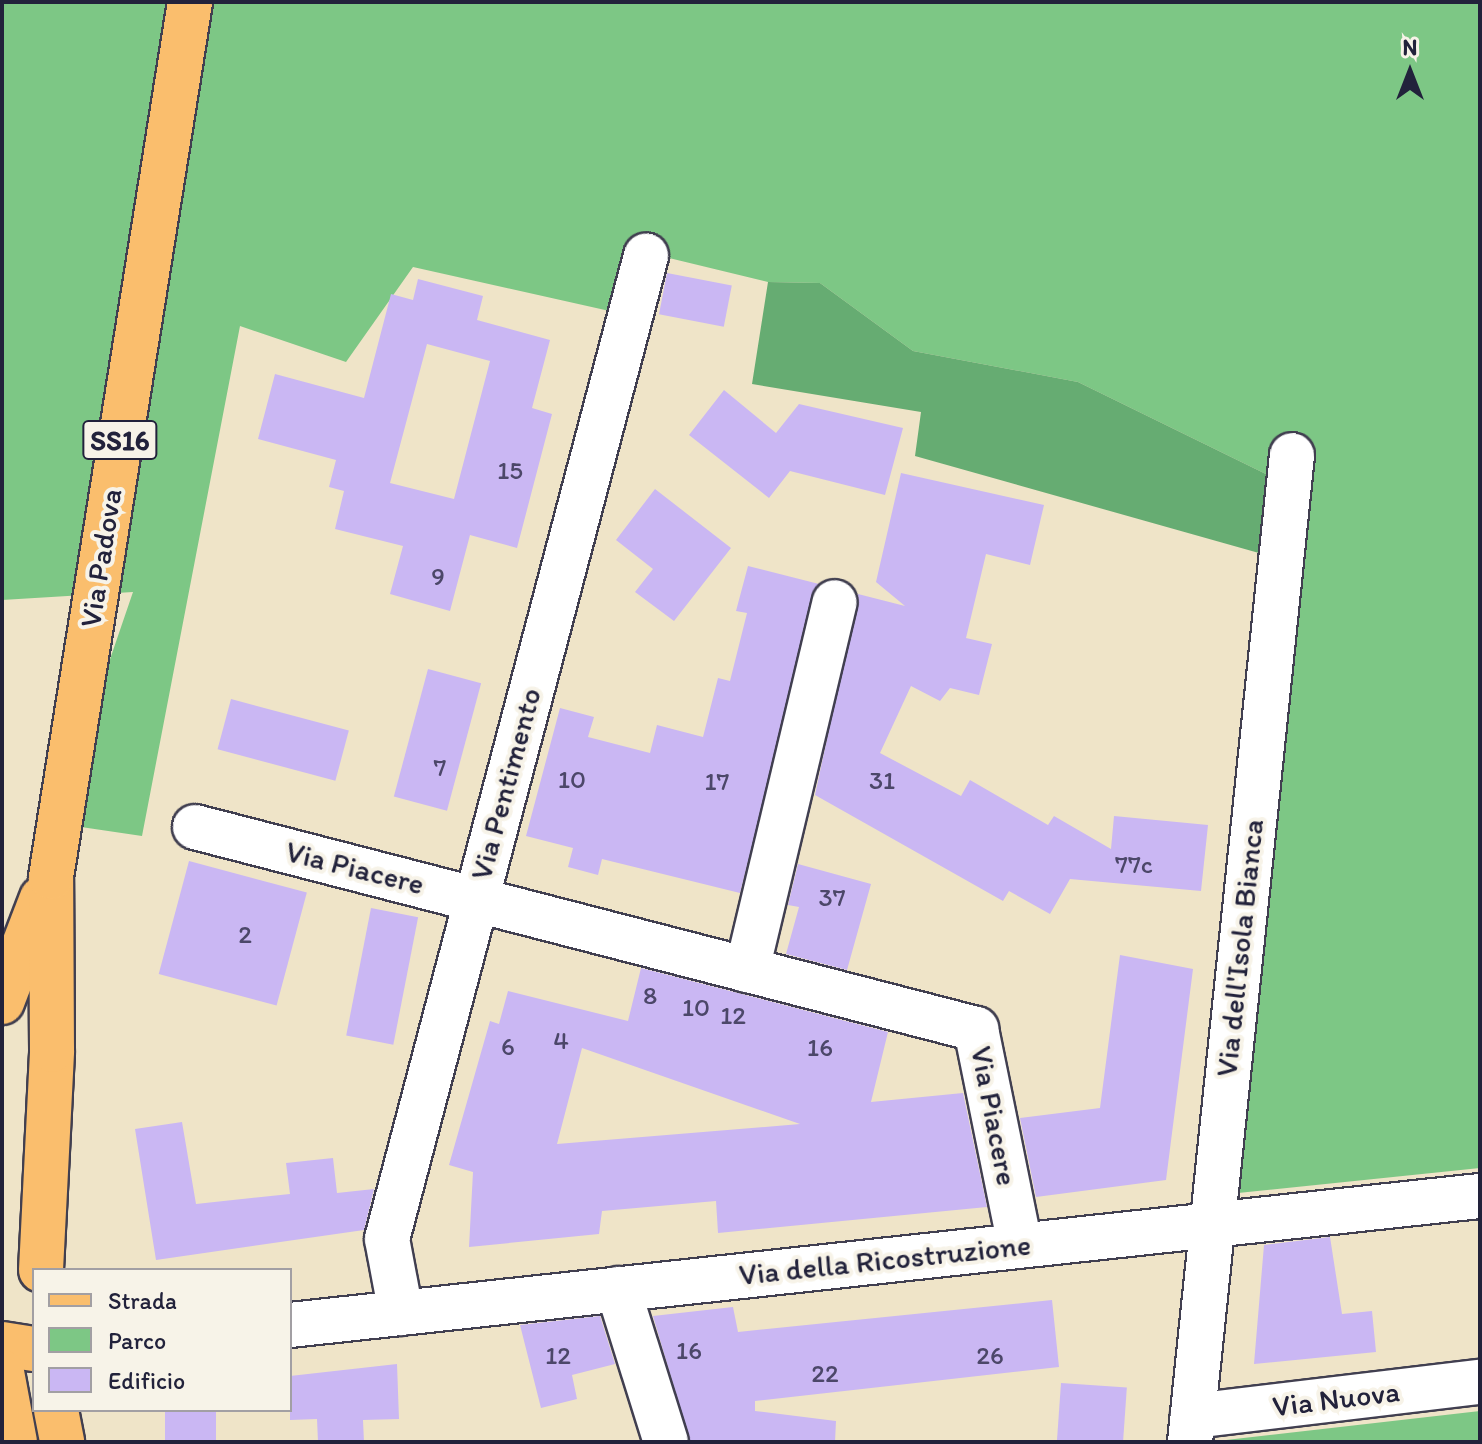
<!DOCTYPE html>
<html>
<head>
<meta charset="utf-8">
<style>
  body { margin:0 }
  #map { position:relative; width:1482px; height:1444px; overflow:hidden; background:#efe4c8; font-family:Itim,sans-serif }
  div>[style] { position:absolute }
  .green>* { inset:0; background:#7dc785 }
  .forest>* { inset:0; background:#66ac72 }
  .building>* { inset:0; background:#cab7f3; transform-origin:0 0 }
  .roads { filter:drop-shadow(2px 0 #413f50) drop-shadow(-2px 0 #413f50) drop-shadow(0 2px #413f50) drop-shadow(0 -2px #413f50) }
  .street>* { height:44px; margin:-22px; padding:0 22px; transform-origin:22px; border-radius:22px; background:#fff }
  .primary>* { height:44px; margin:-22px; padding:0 22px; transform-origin:22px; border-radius:22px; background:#fabe6d }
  span { translate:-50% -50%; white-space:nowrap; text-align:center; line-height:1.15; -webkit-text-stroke:8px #f7f3e8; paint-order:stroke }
  .number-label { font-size:26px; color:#4c4769 }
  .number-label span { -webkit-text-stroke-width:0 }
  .shield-label span { padding:2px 6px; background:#f7f3e8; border:2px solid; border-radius:6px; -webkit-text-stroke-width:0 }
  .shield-label { font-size:28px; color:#22223b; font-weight:700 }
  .street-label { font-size:30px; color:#22223b }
  .frame { position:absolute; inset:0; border:4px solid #22223b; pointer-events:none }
  .legend { position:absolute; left:32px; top:1268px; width:260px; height:144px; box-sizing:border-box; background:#f7f3e8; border:2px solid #a29fa3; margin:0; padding:10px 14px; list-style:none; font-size:24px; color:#22223b }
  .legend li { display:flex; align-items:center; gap:16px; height:40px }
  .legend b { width:40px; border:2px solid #a29fa3 }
  .north { position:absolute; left:1370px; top:32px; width:80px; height:80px; -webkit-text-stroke:6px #f7f3e8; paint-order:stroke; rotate:0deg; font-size:22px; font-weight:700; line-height:32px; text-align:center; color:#22223b }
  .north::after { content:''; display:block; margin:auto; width:28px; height:36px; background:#22223b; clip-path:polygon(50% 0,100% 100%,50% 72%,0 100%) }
</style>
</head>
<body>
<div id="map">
  <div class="green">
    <div style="clip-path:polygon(2px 2px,1480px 2px,1480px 1168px,1209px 1196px,1276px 479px,1078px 382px,913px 351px,820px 283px,768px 282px,636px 250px,614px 312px,413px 267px,346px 362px,240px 326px,142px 836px,54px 823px,133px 592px,2px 600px)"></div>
    <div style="clip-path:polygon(1480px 1411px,1480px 1442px,1226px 1442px,1226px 1440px)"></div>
  </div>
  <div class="forest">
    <div style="clip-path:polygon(768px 282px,820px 283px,913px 351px,1078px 382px,1276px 479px,1266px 555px,915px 456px,921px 412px,752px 384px)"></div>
  </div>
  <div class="building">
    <div style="left:667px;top:273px;width:66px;height:42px;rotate:11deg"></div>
    <div style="clip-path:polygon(evenodd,418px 279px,483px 296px,477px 320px,550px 340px,532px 408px,552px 414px,517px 548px,470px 535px,450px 611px,390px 594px,403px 546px,335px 529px,344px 491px,329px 487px,336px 460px,258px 439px,275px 374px,364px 398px,391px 294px,413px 300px,418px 279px,427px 344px,490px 361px,454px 499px,390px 483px,427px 344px)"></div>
    <div style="clip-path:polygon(724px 390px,776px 433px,799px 404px,903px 428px,885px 495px,790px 471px,769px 498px,689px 435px)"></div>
    <div style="clip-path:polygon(901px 473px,1044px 505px,1030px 565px,986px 554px,966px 638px,992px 644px,979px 695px,950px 688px,940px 701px,911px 686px,880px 753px,961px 796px,970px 780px,1048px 825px,1054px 816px,1111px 849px,1114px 816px,1208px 825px,1201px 891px,1070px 879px,1050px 914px,1009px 891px,1003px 901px,815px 795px,858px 594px,905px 606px,876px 582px)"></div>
    <div style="clip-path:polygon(655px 489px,731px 548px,674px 621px,635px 592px,653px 569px,616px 540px)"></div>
    <div style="clip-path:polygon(748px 566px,819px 584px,740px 893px,602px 859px,598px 875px,568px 867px,573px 848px,526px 836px,560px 708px,594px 717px,588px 737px,650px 753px,657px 725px,703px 737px,718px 678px,730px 681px,747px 613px,736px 611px)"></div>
    <div style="left:428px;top:669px;width:55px;height:132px;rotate:15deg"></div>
    <div style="left:231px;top:699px;width:122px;height:52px;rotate:15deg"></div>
    <div style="left:189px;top:861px;width:122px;height:117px;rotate:15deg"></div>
    <div style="clip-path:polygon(798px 864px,871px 884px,847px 970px,786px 954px,799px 907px,788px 905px)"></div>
    <div style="left:371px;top:908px;width:48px;height:130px;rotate:11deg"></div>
    <div style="clip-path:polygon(1120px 955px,1193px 969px,1166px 1180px,1036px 1197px,1020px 1118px,1100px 1108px)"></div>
    <div style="clip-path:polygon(evenodd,641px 968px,888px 1032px,871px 1102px,963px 1093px,987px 1207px,718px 1233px,716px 1201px,602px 1211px,599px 1234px,469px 1247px,473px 1172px,449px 1165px,490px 1021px,499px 1024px,508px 991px,628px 1021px,641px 968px,582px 1048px,800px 1124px,557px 1144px,582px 1048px)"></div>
    <div style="clip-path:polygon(182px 1122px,196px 1204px,290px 1194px,286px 1163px,333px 1158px,337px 1193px,374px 1189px,364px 1230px,156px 1260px,135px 1129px)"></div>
    <div style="clip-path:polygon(1330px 1237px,1342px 1314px,1372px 1311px,1376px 1352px,1254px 1364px,1264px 1245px)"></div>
    <div style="clip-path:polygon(1052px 1300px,1059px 1367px,755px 1401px,755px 1411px,836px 1421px,835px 1442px,690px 1442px,653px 1316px,733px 1307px,738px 1332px)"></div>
    <div style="clip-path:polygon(600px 1316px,615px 1364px,572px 1375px,577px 1399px,541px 1408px,520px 1325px)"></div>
    <div style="clip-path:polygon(397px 1364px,399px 1419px,363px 1420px,364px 1442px,318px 1442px,317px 1419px,290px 1420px,290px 1376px)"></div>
    <div style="left:1061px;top:1383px;width:66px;height:59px;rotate:4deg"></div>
    <div style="left:165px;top:1410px;width:51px;height:32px"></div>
  </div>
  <div class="roads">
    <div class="street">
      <div style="left:195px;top:827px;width:807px;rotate:14.5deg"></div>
      <div style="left:976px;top:1029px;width:221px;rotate:78.5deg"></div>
      <div style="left:747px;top:970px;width:378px;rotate:-76.6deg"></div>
      <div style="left:618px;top:1289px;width:160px;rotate:72.6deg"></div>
      <div style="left:401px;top:1313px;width:75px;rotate:-100.7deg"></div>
      <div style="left:387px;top:1239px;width:1017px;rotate:-75.24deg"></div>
      <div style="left:290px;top:1325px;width:1197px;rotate:-6.19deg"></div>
      <div style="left:1193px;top:1416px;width:289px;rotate:-6.8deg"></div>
      <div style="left:1190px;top:1442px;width:992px;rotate:-84.1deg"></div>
    </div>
    <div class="primary">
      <div style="left:2px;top:1002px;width:111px;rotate:-69deg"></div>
      <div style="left:41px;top:1270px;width:220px;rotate:-87.1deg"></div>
      <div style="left:52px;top:1050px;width:173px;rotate:-90.3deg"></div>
      <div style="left:51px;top:877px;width:886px;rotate:-80.97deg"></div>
      <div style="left:2px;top:1344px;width:32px;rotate:9deg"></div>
      <div style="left:2px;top:1372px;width:71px;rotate:79.5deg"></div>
      <div style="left:56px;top:1410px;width:33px;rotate:79deg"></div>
    </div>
  </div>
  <div class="number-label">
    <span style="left:510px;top:471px">15</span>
    <span style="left:438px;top:577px">9</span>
    <span style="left:440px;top:768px">7</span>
    <span style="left:572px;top:780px">10</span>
    <span style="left:882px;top:781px">31</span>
    <span style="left:717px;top:782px">17</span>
    <span style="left:1134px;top:865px">77c</span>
    <span style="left:832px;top:898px">37</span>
    <span style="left:245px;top:935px">2</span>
    <span style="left:650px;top:996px">8</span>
    <span style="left:696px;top:1008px">10</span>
    <span style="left:733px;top:1016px">12</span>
    <span style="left:561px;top:1041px">4</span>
    <span style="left:508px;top:1047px">6</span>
    <span style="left:820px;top:1048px">16</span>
    <span style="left:689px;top:1351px">16</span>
    <span style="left:558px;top:1356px">12</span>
    <span style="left:990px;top:1356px">26</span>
    <span style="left:825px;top:1374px">22</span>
  </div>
  <div class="shield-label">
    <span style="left:120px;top:440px">SS16</span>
  </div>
  <div class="street-label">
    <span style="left:101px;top:558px;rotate:-81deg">Via Padova</span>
    <span style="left:506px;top:784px;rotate:-75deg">Via Pentimento</span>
    <span style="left:355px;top:868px;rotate:14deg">Via Piacere</span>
    <span style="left:1240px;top:948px;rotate:-84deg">Via dell'Isola Bianca</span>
    <span style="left:994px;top:1116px;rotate:79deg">Via Piacere</span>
    <span style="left:885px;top:1260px;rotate:-6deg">Via della Ricostruzione</span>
    <span style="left:1336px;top:1399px;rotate:-7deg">Via Nuova</span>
  </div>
  <div class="frame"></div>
  <ul class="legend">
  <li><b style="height:10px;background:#fabe6d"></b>Strada</li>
  <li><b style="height:22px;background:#7dc785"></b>Parco</li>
  <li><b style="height:22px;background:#cab7f3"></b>Edificio</li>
  </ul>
  <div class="north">N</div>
</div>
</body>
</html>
